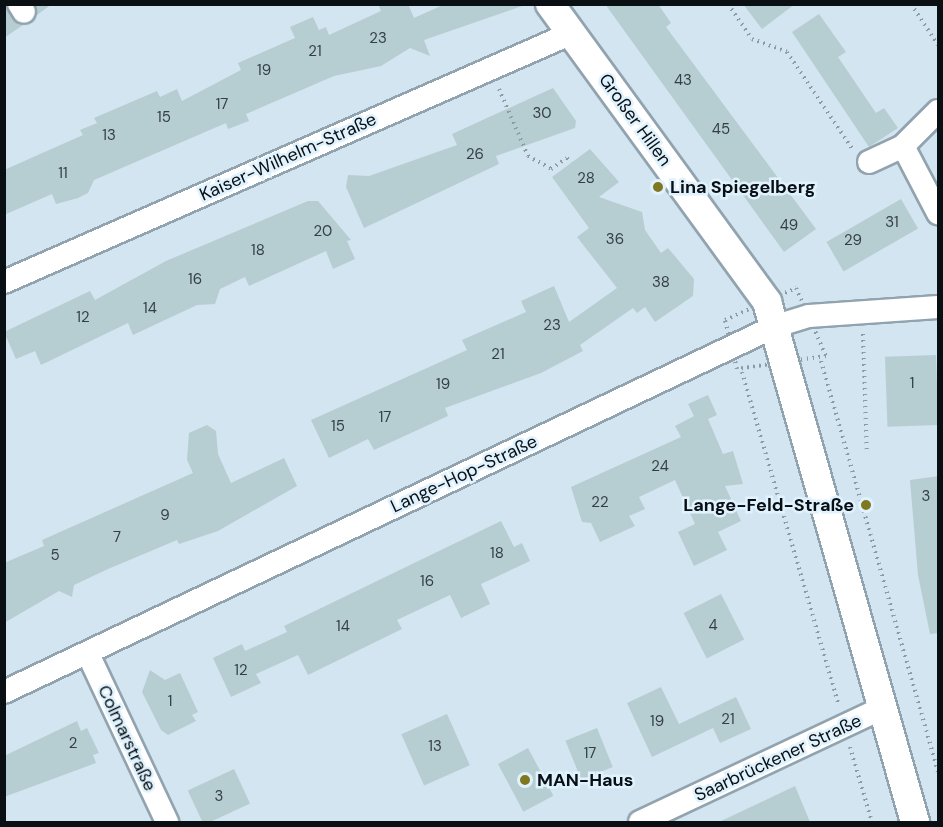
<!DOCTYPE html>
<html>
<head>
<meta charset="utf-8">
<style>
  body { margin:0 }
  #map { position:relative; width:943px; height:827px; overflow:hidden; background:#d2e5f1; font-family:"DM Sans",sans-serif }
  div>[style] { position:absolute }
  .building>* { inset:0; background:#b6ced2; transform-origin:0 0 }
  .path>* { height:4px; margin-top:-2px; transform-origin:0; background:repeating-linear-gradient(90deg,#8c9aa4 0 1.5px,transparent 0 6px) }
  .roads { filter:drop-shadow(2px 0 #91a3ae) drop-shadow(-2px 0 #91a3ae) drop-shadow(0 2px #91a3ae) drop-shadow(0 -2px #91a3ae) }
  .minor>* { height:22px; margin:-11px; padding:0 11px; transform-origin:11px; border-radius:11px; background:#fff }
  .tertiary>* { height:28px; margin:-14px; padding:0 14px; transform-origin:14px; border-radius:14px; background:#fff }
  .dots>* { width:16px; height:16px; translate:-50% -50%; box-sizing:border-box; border:3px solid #dff2fe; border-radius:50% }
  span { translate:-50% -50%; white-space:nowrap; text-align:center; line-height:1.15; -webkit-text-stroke:5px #dff2fe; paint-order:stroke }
  .number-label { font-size:15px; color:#343f43 }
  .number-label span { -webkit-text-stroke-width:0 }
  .street-label { font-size:18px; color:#090f13 }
  .poi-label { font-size:18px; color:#090f13; font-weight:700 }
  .left { translate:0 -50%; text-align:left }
  .right { translate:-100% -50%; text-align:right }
  .frame { position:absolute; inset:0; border:6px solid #090f13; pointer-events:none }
</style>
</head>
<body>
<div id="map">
  <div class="building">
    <div style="clip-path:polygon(4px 4px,23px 25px,4px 38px)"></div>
    <div style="clip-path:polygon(35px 4px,52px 4px,37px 15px)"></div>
    <div style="clip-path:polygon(378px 4px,408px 4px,414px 18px,445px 4px,525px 5px,424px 40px,430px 56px,410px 48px,381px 66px,334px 76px,246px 114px,249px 121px,228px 129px,226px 123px,94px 180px,88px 193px,78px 198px,56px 204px,52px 194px,4px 215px,4px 170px,83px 135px,80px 130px,97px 123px,94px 118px,157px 91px,160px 97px,177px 89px,182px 101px,241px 70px,238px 63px,295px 38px,290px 27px,313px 17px,319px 30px,326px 27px,329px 35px,381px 11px)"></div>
    <div style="clip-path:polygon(605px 4px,658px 4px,671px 23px,666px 27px,816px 229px,784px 252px)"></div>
    <div style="clip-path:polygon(743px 4px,795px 4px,762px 29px)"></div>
    <div style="clip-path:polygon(819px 14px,846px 52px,838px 57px,876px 113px,884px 108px,898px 128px,869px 147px,792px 32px)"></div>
    <div style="clip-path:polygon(553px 88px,576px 121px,575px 128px,496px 156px,499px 164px,364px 228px,346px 187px,348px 175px,369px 176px,457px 145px,452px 134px)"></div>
    <div style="clip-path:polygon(590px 149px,619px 182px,599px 197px,642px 212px,645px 230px,661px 253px,668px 248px,694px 279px,693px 296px,655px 322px,645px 307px,637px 313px,633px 308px,580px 345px,583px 351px,541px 373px,445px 408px,448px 416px,374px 450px,368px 439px,329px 458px,311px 420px,467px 350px,462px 340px,526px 312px,521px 301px,554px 286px,569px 322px,617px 288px,577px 237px,589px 228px,552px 177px)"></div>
    <div style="left:901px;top:199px;width:34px;height:86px;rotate:60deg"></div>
    <div style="clip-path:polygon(308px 201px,318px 201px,351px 240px,347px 241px,355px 259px,333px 269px,326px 251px,249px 286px,245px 277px,220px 289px,215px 304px,197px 305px,133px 335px,128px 323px,41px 365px,35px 351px,16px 359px,4px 332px,90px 291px,95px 300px,166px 261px)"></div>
    <div style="left:936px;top:355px;width:70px;height:51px;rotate:88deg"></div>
    <div style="clip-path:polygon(708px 395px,717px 415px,708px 419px,723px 454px,733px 451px,743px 484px,725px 486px,741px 521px,718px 532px,727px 550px,694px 566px,678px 532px,695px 524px,675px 480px,639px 497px,645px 509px,629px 516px,635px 526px,600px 542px,591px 523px,582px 522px,571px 487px,681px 437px,675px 426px,694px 416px,688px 404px)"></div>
    <div style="clip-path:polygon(207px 425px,216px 431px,218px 454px,231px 483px,284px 458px,297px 486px,218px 531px,179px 544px,177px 540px,108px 569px,74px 585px,72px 597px,59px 591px,4px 623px,4px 563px,44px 546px,42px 540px,193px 473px,187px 460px,189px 433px)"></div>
    <div style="clip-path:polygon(939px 476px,939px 633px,930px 634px,918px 575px,910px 480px)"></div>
    <div style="clip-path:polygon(501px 521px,514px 547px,522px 543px,530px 561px,481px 584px,490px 604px,461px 618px,450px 595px,397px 620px,402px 629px,308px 675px,298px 655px,256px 674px,261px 683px,231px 697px,213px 658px,242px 644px,245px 651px,287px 632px,284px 626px)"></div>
    <div style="left:721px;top:594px;width:51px;height:42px;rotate:63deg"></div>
    <div style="clip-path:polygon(150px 670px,165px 680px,180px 673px,198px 712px,192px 715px,196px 721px,168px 735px,161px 730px,142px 692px)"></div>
    <div style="clip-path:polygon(661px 687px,679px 724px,736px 697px,751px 729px,720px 743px,713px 728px,652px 757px,627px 703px)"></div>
    <div style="left:447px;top:714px;width:56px;height:50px;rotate:66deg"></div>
    <div style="clip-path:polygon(77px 721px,81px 731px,87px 728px,99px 753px,93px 755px,96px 763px,4px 797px,4px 756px)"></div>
    <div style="left:597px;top:728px;width:42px;height:34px;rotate:68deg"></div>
    <div style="left:528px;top:748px;width:54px;height:34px;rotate:62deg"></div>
    <div style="left:234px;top:769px;width:38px;height:51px;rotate:65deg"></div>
    <div style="clip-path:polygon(795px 786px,810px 822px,719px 822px)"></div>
  </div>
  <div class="path">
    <div style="left:728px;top:4px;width:42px;rotate:55.6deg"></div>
    <div style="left:752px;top:39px;width:37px;rotate:20deg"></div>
    <div style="left:787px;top:52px;width:118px;rotate:56deg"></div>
    <div style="left:911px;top:4px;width:49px;rotate:56.6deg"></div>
    <div style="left:499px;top:89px;width:73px;rotate:66.6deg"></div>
    <div style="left:528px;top:156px;width:26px;rotate:29deg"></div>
    <div style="left:551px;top:169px;width:19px;rotate:-35deg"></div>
    <div style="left:567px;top:158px;width:6px;rotate:51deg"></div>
    <div style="left:796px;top:288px;width:74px;rotate:66.2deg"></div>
    <div style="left:826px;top:356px;width:90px;rotate:171.7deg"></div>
    <div style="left:737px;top:369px;width:50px;rotate:-103.8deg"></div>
    <div style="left:725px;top:320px;width:78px;rotate:-24.3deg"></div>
    <div style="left:863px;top:334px;width:118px;rotate:88.1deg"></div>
    <div style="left:821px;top:361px;width:427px;rotate:74.1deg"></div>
    <div style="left:742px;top:372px;width:347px;rotate:73.8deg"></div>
    <div style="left:850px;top:747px;width:78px;rotate:73.7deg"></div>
  </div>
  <div class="roads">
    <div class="minor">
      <div style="left:19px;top:4px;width:9px;rotate:58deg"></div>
      <div style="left:938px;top:111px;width:49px;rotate:135deg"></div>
      <div style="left:903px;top:146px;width:76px;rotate:62.4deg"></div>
      <div style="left:869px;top:162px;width:38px;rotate:-25deg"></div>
      <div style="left:4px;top:282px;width:620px;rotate:-23.67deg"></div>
      <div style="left:88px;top:654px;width:186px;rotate:64.8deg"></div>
      <div style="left:4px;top:692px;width:854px;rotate:-25.37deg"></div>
      <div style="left:776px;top:326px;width:34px;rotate:-17deg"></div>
      <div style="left:809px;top:316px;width:129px;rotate:-4deg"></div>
      <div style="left:640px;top:822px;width:268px;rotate:-25.2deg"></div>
    </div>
    <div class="tertiary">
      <div style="left:550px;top:4px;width:369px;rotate:53.9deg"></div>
      <div style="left:767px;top:302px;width:541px;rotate:74.11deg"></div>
    </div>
  </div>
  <div class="dots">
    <div style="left:658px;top:187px;background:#7f781e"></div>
    <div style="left:866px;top:505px;background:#7f781e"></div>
    <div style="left:525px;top:780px;background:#7f781e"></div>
  </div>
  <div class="number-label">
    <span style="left:378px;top:39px">23</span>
    <span style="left:315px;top:52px">21</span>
    <span style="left:264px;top:71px">19</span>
    <span style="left:683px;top:81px">43</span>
    <span style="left:222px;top:105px">17</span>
    <span style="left:542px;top:114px">30</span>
    <span style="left:164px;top:118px">15</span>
    <span style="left:721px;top:130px">45</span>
    <span style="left:109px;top:136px">13</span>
    <span style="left:475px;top:155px">26</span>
    <span style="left:63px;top:174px">11</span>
    <span style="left:586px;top:179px">28</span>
    <span style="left:892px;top:223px">31</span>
    <span style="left:789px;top:226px">49</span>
    <span style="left:323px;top:232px">20</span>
    <span style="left:615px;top:240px">36</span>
    <span style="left:853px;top:241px">29</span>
    <span style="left:258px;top:251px">18</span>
    <span style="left:195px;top:280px">16</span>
    <span style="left:661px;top:283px">38</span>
    <span style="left:150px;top:309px">14</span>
    <span style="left:83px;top:318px">12</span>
    <span style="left:552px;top:326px">23</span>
    <span style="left:498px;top:355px">21</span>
    <span style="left:912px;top:384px">1</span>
    <span style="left:443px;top:385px">19</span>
    <span style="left:385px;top:418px">17</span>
    <span style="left:338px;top:427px">15</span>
    <span style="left:660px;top:467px">24</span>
    <span style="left:926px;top:497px">3</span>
    <span style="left:600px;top:503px">22</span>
    <span style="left:165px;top:516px">9</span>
    <span style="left:117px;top:538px">7</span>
    <span style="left:497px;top:554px">18</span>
    <span style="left:55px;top:556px">5</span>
    <span style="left:427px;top:582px">16</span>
    <span style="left:713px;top:626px">4</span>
    <span style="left:343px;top:627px">14</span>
    <span style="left:241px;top:671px">12</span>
    <span style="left:170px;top:702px">1</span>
    <span style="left:728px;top:720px">21</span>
    <span style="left:657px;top:722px">19</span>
    <span style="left:73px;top:744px">2</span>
    <span style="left:435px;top:747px">13</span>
    <span style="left:590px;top:754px">17</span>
    <span style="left:219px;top:797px">3</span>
  </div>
  <div class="street-label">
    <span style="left:635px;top:120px;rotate:54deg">Großer Hillen</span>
    <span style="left:288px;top:157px;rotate:-24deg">Kaiser-Wilhelm-Straße</span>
    <span style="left:464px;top:474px;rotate:-25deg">Lange-Hop-Straße</span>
    <span style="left:127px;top:738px;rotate:65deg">Colmarstraße</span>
    <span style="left:778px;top:758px;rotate:-25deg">Saarbrückener Straße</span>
  </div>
  <div class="poi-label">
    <span class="left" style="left:670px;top:187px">Lina Spiegelberg</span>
    <span class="right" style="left:854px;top:505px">Lange-Feld-Straße</span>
    <span class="left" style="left:537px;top:780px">MAN-Haus</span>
  </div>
  <div class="frame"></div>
</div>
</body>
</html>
